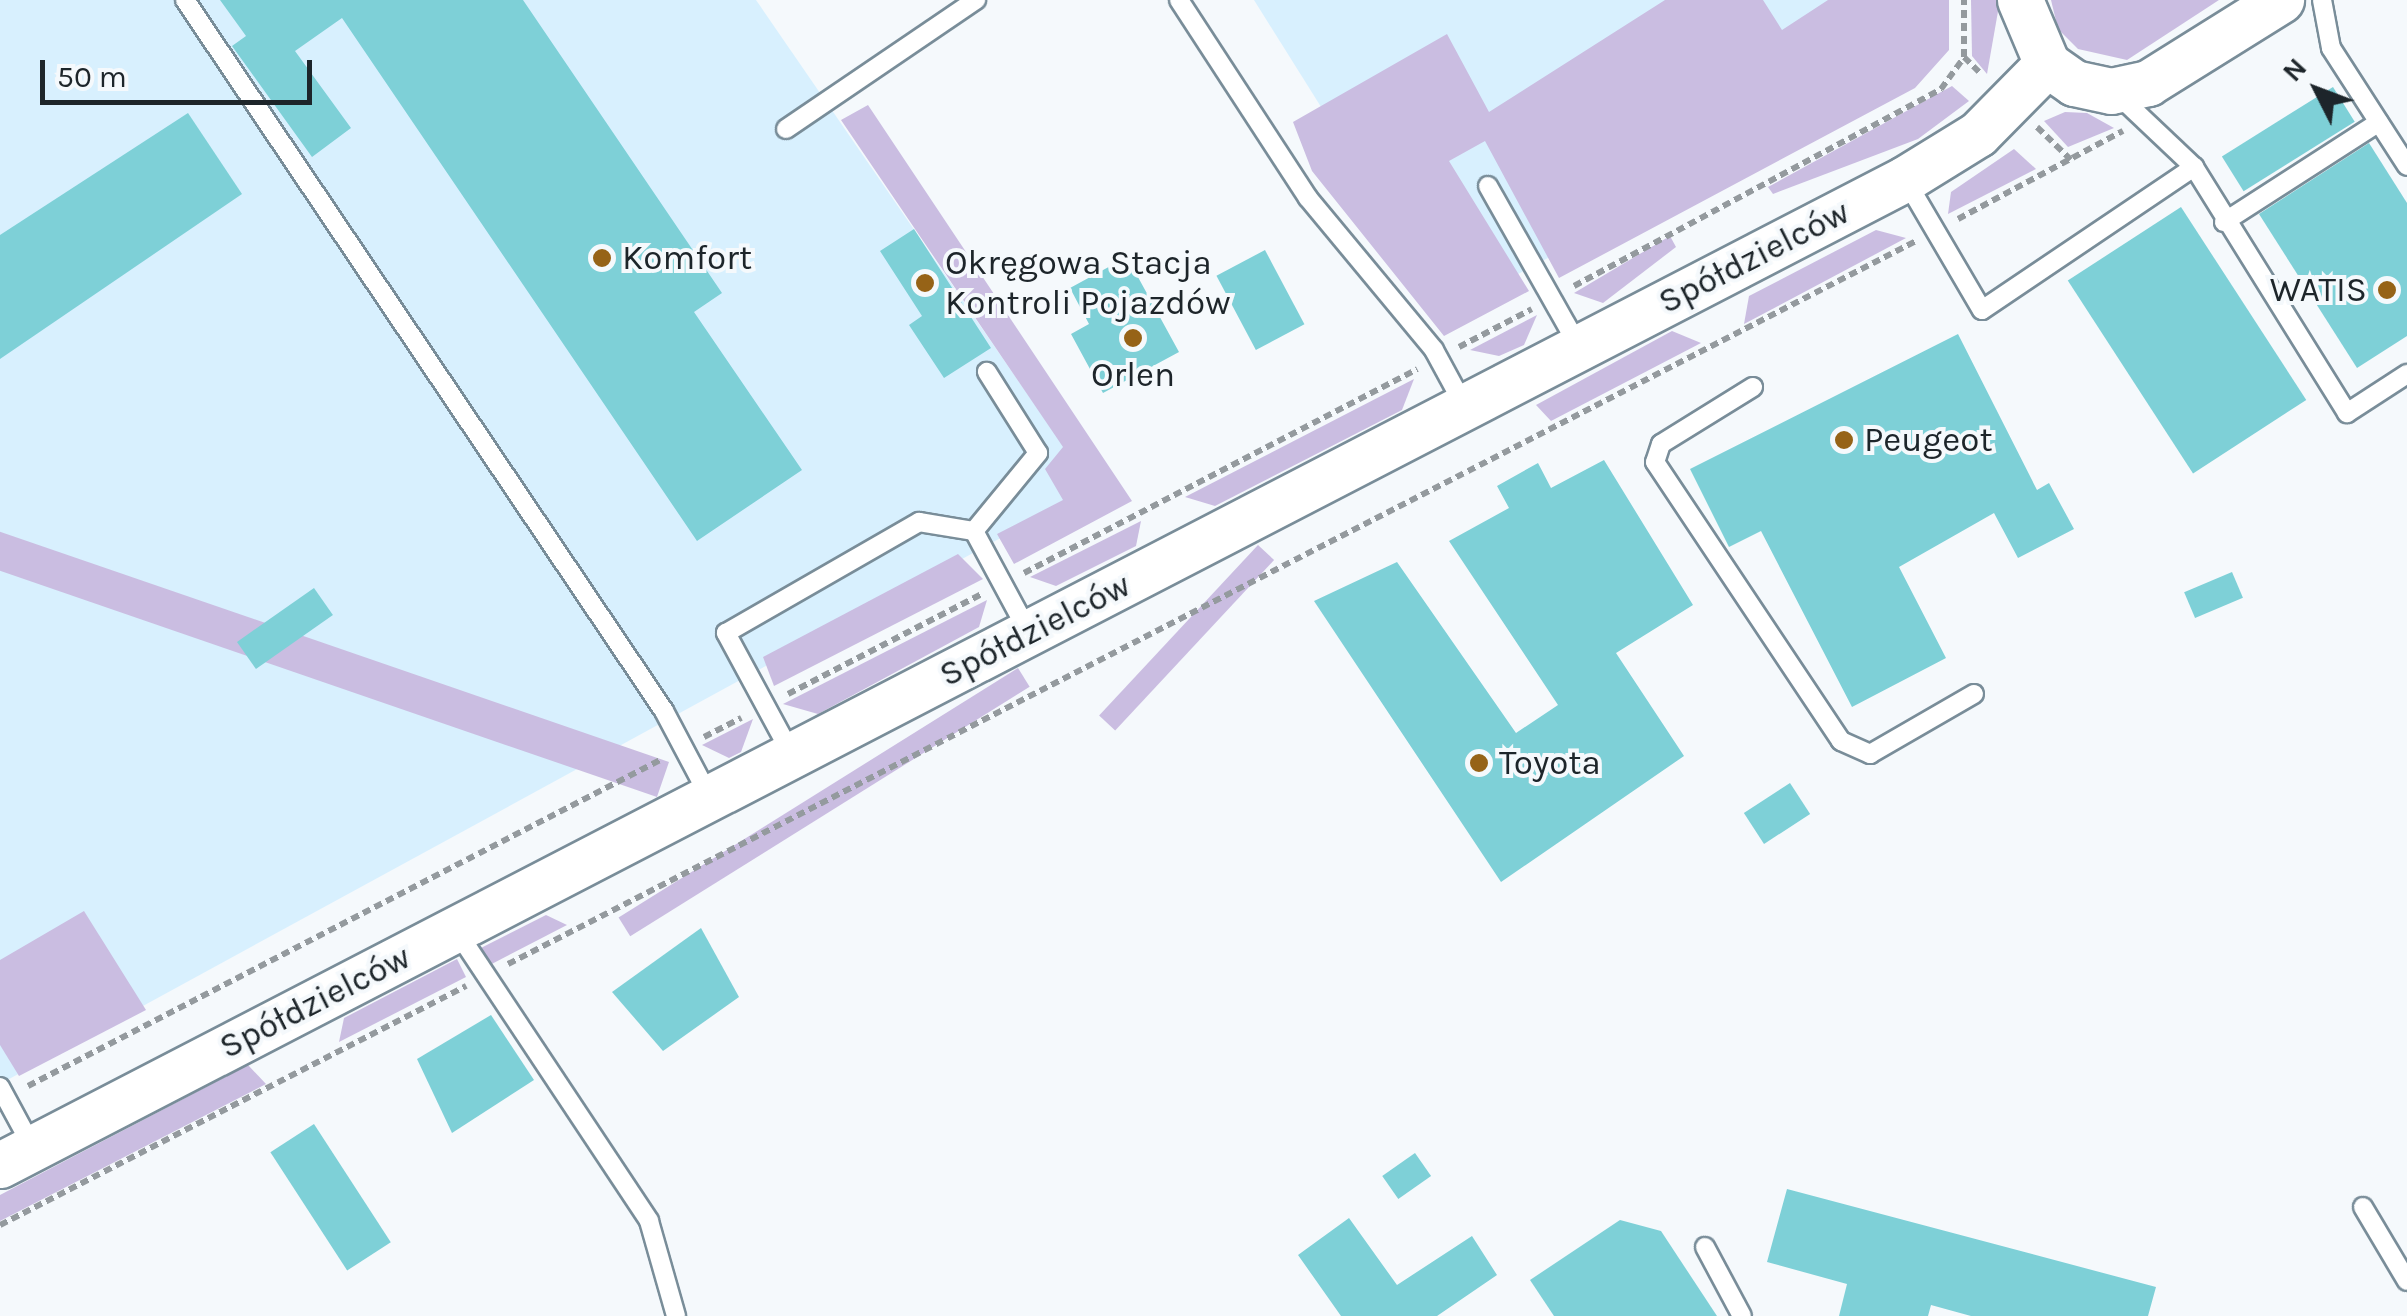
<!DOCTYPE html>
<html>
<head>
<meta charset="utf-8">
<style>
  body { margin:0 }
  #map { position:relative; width:2407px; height:1316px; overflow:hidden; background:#f5f9fc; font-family:Karla,sans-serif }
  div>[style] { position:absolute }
  .built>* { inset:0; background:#d8f0fe }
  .green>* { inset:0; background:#cabde1; transform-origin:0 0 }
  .building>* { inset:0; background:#7ed0d7; transform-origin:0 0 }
  .path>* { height:6px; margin-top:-3px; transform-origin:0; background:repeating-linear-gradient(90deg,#949a9e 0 8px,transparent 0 13px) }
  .roads { filter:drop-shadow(2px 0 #798d99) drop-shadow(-2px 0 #798d99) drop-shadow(0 2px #798d99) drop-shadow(0 -2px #798d99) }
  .service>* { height:18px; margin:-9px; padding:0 9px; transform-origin:9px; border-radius:9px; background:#fff }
  .tertiary>* { height:45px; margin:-22.5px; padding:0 22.5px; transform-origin:22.5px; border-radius:22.5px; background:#fff }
  .dots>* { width:28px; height:28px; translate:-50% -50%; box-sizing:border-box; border:5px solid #f5f9fc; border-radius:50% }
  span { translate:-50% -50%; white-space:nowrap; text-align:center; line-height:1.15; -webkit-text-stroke:8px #f5f9fc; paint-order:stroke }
  .street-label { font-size:35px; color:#1d252a }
  .poi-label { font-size:35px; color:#1d252a }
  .left { translate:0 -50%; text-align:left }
  .right { translate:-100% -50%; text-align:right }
  .north { position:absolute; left:2267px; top:40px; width:100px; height:100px; -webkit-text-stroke:8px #f5f9fc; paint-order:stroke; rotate:312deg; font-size:28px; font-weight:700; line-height:40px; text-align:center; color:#1d252a }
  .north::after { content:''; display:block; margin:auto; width:35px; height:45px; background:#1d252a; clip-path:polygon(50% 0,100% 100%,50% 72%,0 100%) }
  .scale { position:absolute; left:40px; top:60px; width:272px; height:45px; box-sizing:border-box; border:5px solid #1d252a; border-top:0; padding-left:12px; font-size:30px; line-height:35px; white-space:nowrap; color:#1d252a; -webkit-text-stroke:8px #f5f9fc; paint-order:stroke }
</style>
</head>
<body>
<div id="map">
  <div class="built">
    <div style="clip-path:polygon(0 0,756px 0,1092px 488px,0 1084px)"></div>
    <div style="clip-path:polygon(1254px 0,1935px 0,1934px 51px,1449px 311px)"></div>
  </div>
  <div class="green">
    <div style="clip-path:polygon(1665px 0,1763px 0,1782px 30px,1828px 0,1949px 0,1949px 50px,1915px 88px,1559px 278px,1485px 141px,1449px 161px,1529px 291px,1444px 336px,1312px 171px,1293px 122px,1447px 34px,1489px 112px)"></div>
    <div style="clip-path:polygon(1971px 0,2000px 0,1987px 74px,1972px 56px)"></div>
    <div style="clip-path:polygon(2051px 0,2219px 0,2127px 60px,2078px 49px,2058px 29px)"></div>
    <div style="clip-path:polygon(1952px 86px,1969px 101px,1918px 139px,1773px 194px,1768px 187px)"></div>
    <div style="clip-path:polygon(868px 105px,1132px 501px,1014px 564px,997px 534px,1063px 500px,1045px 469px,1063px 447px,841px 120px)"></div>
    <div style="clip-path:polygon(2065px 112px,2087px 113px,2114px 128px,2068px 147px,2044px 121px)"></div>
    <div style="clip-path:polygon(2014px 149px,2036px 169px,1948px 214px,1951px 192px)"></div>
    <div style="clip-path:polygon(1876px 230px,1906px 238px,1744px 324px,1749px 296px)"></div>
    <div style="clip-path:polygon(1670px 236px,1676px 247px,1603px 303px,1574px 293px)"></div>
    <div style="clip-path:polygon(1537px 315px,1524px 345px,1499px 356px,1470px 350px)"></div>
    <div style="clip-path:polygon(1672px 331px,1701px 343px,1551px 421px,1536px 405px)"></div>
    <div style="clip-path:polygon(1414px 379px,1402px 410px,1215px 506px,1185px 497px)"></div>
    <div style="clip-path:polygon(1141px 521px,1136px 546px,1056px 586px,1030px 577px)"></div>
    <div style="left:1258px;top:545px;width:22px;height:233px;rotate:43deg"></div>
    <div style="clip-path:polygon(958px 554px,983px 579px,774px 686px,763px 657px)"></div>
    <div style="clip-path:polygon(987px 600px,979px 627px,818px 714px,783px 704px)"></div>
    <div style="left:1018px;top:668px;width:22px;height:471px;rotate:58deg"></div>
    <div style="clip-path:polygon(753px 719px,741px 752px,729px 758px,702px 745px)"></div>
    <div style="left:669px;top:762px;width:37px;height:724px;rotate:109deg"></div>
    <div style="clip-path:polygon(84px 911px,146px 1010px,19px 1076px,0 1045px,0 960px)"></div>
    <div style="clip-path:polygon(546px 915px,567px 925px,484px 968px,475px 951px)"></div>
    <div style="clip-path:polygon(457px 959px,466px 977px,339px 1042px,344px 1018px)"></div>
    <div style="clip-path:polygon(248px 1065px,266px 1084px,0 1221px,0 1195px)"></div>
  </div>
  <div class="building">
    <div style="clip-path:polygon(220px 0,523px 0,722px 293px,694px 312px,802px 470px,697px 541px,342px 18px,295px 51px,351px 128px,312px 157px,232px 46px,246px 36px)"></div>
    <div style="left:2333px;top:87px;width:41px;height:131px;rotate:58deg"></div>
    <div style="clip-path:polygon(188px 113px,242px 194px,0 359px,0 235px)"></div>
    <div style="clip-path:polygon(2369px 143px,2407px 203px,2407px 336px,2357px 368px,2259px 214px)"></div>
    <div style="left:2181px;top:207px;width:230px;height:135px;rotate:57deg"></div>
    <div style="clip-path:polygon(914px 229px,991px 348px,944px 378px,909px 325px,922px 316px,880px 251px)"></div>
    <div style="left:1265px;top:250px;width:84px;height:55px;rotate:62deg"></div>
    <div style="clip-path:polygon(1127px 257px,1179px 352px,1103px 393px,1071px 334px,1089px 324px,1070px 288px)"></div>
    <div style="clip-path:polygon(1958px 334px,2037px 490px,2049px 483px,2074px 529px,2018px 558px,1994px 513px,1899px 567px,1946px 658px,1852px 707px,1761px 531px,1729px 547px,1690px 469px)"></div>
    <div style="clip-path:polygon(1604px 460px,1693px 605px,1616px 653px,1684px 756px,1501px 882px,1314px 601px,1397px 562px,1516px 733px,1558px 705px,1449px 541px,1509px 508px,1497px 486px,1538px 463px,1551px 488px)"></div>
    <div style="left:2232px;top:572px;width:28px;height:52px;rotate:67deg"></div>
    <div style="left:314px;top:588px;width:33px;height:94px;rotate:55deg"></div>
    <div style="left:1790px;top:783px;width:37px;height:55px;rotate:57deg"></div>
    <div style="clip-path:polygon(701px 928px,739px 997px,663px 1051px,612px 992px)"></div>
    <div style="clip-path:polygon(491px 1015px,534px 1080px,452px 1133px,417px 1059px)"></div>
    <div style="left:314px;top:1124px;width:141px;height:52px;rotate:57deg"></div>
    <div style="left:1415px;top:1153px;width:28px;height:40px;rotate:55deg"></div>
    <div style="clip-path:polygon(1787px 1189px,2156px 1287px,2148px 1316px,1971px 1316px,1931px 1305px,1928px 1316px,1839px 1316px,1847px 1284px,1767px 1262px)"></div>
    <div style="clip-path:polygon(1349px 1218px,1397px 1285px,1472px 1236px,1497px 1275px,1437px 1316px,1341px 1316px,1298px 1255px)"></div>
    <div style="clip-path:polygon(1620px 1220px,1661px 1231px,1717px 1316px,1554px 1316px,1530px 1280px)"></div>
  </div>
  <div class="path">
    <div style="left:1964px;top:57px;width:24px;rotate:45deg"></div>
    <div style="left:2037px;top:127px;width:47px;rotate:44.1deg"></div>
    <div style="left:1958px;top:219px;width:187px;rotate:-28.1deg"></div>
    <div style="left:1574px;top:286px;width:417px;rotate:-28.2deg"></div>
    <div style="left:1941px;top:89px;width:39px;rotate:-54deg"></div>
    <div style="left:1964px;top:57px;width:57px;rotate:-90deg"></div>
    <div style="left:1459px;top:347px;width:82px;rotate:-27.5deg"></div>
    <div style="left:1024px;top:573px;width:443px;rotate:-27.4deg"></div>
    <div style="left:788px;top:694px;width:218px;rotate:-27.3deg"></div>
    <div style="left:704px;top:737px;width:42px;rotate:-27.2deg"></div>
    <div style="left:508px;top:964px;width:1583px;rotate:-27.18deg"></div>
    <div style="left:28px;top:1086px;width:713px;rotate:-27.28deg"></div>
    <div style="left:0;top:1225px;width:524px;rotate:-27.15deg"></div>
  </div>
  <div class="roads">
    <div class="service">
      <div style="left:185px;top:0;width:857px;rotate:56.03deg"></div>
      <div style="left:664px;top:711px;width:98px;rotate:62.1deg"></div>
      <div style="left:1179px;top:0;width:236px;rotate:56.9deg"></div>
      <div style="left:1308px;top:198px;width:197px;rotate:50.3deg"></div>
      <div style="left:1434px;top:350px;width:65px;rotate:61.5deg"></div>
      <div style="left:2322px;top:0;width:49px;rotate:79.4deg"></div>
      <div style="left:2331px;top:48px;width:140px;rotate:57.2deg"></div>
      <div style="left:2120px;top:97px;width:102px;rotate:43.4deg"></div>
      <div style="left:2194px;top:167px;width:290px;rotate:58.1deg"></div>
      <div style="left:2347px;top:413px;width:72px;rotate:-33deg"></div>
      <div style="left:786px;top:129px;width:230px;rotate:-34.2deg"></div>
      <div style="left:1905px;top:179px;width:152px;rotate:59.6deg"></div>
      <div style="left:1982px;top:310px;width:256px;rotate:-34deg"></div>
      <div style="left:1488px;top:186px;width:185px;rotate:60.5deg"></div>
      <div style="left:2224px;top:222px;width:184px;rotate:-32.8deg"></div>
      <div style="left:1753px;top:387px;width:108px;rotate:148.2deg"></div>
      <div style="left:1661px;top:444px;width:19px;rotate:108deg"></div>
      <div style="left:1655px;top:462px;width:335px;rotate:56.3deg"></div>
      <div style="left:1841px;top:741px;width:32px;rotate:24deg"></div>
      <div style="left:1870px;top:754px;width:120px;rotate:-30deg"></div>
      <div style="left:974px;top:531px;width:101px;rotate:-50.6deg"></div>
      <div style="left:1038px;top:453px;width:96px;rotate:-122.2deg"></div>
      <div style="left:792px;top:755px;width:139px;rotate:-118.4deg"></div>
      <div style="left:726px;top:633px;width:223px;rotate:-29.9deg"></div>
      <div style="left:919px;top:522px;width:56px;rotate:9.3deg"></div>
      <div style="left:974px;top:531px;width:116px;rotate:61.7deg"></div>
      <div style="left:456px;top:930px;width:349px;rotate:56.4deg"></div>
      <div style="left:649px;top:1221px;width:99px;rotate:74.1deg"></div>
      <div style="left:0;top:1087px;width:69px;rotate:61.6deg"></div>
      <div style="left:2363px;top:1207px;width:86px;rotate:59.3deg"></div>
      <div style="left:1705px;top:1247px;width:78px;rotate:61.8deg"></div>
    </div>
    <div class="tertiary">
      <div style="left:2020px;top:0;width:69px;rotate:67.1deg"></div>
      <div style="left:2047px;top:64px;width:33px;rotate:35deg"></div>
      <div style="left:2074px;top:83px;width:38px;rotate:12deg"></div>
      <div style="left:2111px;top:91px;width:38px;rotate:-12deg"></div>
      <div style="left:2148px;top:83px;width:157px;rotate:-32deg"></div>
      <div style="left:0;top:1165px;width:2145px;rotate:-27.37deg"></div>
      <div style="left:1905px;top:179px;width:86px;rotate:-31.7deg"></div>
      <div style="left:1978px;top:134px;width:98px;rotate:-45.4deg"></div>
    </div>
  </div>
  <div class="dots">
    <div style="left:602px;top:258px;background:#966317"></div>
    <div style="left:925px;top:283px;background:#966317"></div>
    <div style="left:2387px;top:290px;background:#966317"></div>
    <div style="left:1133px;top:338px;background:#966317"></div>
    <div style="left:1844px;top:440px;background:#966317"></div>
    <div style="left:1479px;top:763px;background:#966317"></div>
  </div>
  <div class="street-label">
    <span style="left:1754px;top:257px;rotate:-27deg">Spółdzielców</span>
    <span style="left:1035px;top:630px;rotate:-27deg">Spółdzielców</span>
    <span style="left:315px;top:1002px;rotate:-27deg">Spółdzielców</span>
  </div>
  <div class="poi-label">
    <span class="left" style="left:622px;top:258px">Komfort</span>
    <span class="left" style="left:945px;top:283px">Okręgowa Stacja<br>Kontroli Pojazdów</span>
    <span class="right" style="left:2367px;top:290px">WATIS</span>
    <span style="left:1133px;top:375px">Orlen</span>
    <span class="left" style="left:1864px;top:440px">Peugeot</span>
    <span class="left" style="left:1499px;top:763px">Toyota</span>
  </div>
  <div class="north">N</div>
  <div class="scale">50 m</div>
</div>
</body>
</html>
